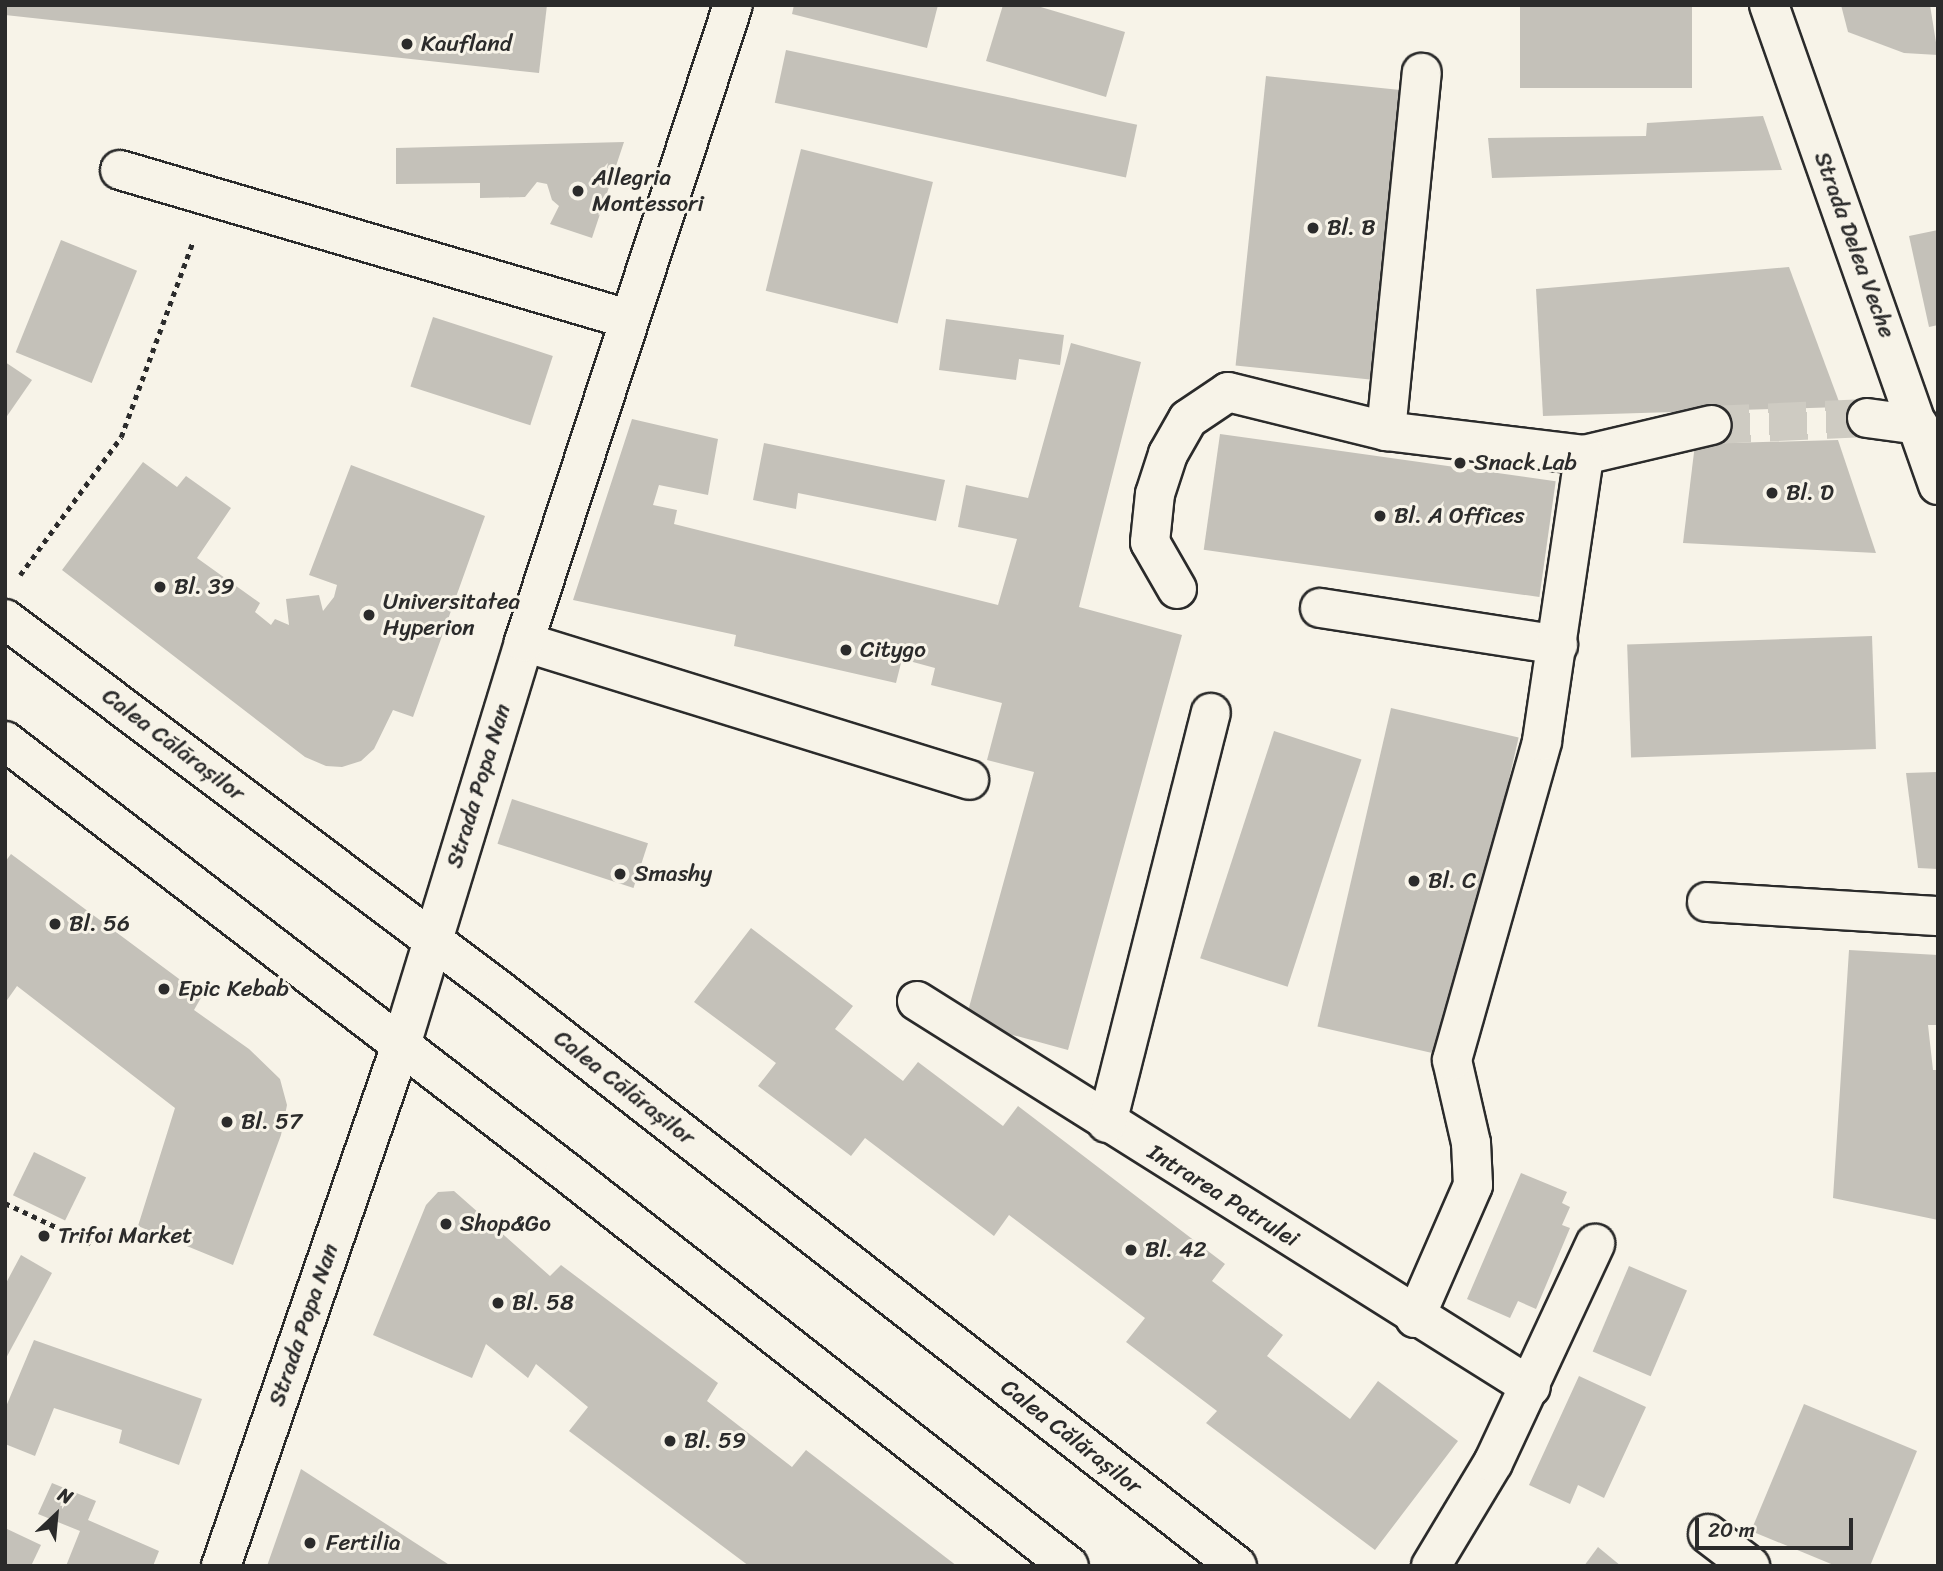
<!DOCTYPE html>
<html>
<head>
<meta charset="utf-8">
<style>
  body { margin:0 }
  #map { position:relative; width:1943px; height:1571px; overflow:hidden; background:#f7f3e8; font-family:Sriracha,sans-serif }
  div>[style] { position:absolute }
  .building>* { inset:0; background:#c4c1b9; transform-origin:0 0 }
  .minor-tunnel>* { height:38px; margin-top:-19px; transform-origin:0; background:repeating-linear-gradient(90deg,#cecbc2 0 38px,transparent 0 57px) }
  .path>* { height:4.5px; margin-top:-2.25px; transform-origin:0; background:repeating-linear-gradient(90deg,#2b2b2b 0 5px,transparent 0 10px) }
  .roads { filter:drop-shadow(2px 0 #2b2b2b) drop-shadow(-2px 0 #2b2b2b) drop-shadow(0 2px #2b2b2b) drop-shadow(0 -2px #2b2b2b) }
  .minor>* { height:38px; margin:-19px; padding:0 19px; transform-origin:19px; border-radius:19px; background:#f7f3e8 }
  .major>* { height:38px; margin:-19px; padding:0 19px; transform-origin:19px; border-radius:19px; background:#f7f3e8 }
  .dots>* { width:19px; height:19px; translate:-50% -50%; box-sizing:border-box; border:4px solid #f7f3e8; border-radius:50% }
  span { translate:-50% -50%; white-space:nowrap; text-align:center; line-height:1.15; -webkit-text-stroke:6px #f7f3e8; paint-order:stroke }
  .poi-label { font-size:23px; color:#2b2b2b }
  .left { translate:0 -50%; text-align:left }
  .street-label { font-size:23px; color:#2b2b2b }
  .frame { position:absolute; inset:0; border:7px solid #2b2b2b; pointer-events:none }
  .north { position:absolute; left:21px; top:1480px; width:70px; height:70px; -webkit-text-stroke:5px #f7f3e8; paint-order:stroke; rotate:26deg; font-size:19px; font-weight:700; line-height:28px; text-align:center; color:#2b2b2b }
  .north::after { content:''; display:block; margin:auto; width:24px; height:32px; background:#2b2b2b; clip-path:polygon(50% 0,100% 100%,50% 72%,0 100%) }
  .scale { position:absolute; left:1695px; top:1518px; width:158px; height:32px; box-sizing:border-box; border:4px solid #2b2b2b; border-top:0; padding-left:9px; font-size:21px; line-height:24px; white-space:nowrap; color:#2b2b2b; -webkit-text-stroke:5px #f7f3e8; paint-order:stroke }
</style>
</head>
<body>
<div id="map">
  <div class="building">
    <div style="clip-path:polygon(5px 5px,547px 5px,539px 73px,5px 15px)"></div>
    <div style="clip-path:polygon(794px 5px,938px 5px,927px 48px,792px 14px)"></div>
    <div style="clip-path:polygon(1003px 5px,1034px 5px,1125px 32px,1106px 97px,986px 61px)"></div>
    <div style="left:1520px;top:5px;width:172px;height:83px"></div>
    <div style="clip-path:polygon(1841px 5px,1930px 5px,1938px 55px,1904px 53px,1848px 32px)"></div>
    <div style="left:786px;top:50px;width:359px;height:54px;rotate:12deg"></div>
    <div style="left:1266px;top:76px;width:135px;height:291px;rotate:6deg"></div>
    <div style="clip-path:polygon(1763px 116px,1782px 170px,1492px 178px,1488px 138px,1646px 136px,1647px 123px)"></div>
    <div style="clip-path:polygon(624px 142px,592px 238px,550px 224px,559px 206px,552px 200px,547px 184px,537px 182px,525px 197px,480px 198px,480px 183px,396px 184px,396px 148px)"></div>
    <div style="left:801px;top:149px;width:136px;height:146px;rotate:14deg"></div>
    <div style="clip-path:polygon(1938px 230px,1938px 325px,1929px 327px,1909px 236px)"></div>
    <div style="left:61px;top:240px;width:82px;height:121px;rotate:22deg"></div>
    <div style="clip-path:polygon(1789px 267px,1841px 407px,1543px 416px,1536px 289px)"></div>
    <div style="left:433px;top:317px;width:126px;height:73px;rotate:18deg"></div>
    <div style="clip-path:polygon(946px 319px,1064px 335px,1060px 365px,1019px 359px,1016px 380px,939px 370px)"></div>
    <div style="clip-path:polygon(1071px 343px,1141px 362px,1079px 607px,1182px 635px,1068px 1050px,965px 1022px,1034px 772px,987px 760px,1002px 703px,931px 685px,935px 668px,902px 659px,896px 683px,734px 646px,736px 635px,573px 600px,632px 419px,718px 439px,708px 495px,659px 485px,653px 505px,677px 510px,674px 524px,998px 605px,1017px 539px,958px 527px,966px 485px,1028px 498px)"></div>
    <div style="clip-path:polygon(5px 362px,32px 380px,5px 419px)"></div>
    <div style="left:1220px;top:434px;width:339px;height:117px;rotate:8deg"></div>
    <div style="clip-path:polygon(1838px 440px,1876px 553px,1683px 543px,1695px 444px)"></div>
    <div style="clip-path:polygon(764px 443px,945px 480px,936px 521px,798px 493px,796px 509px,753px 500px)"></div>
    <div style="clip-path:polygon(143px 462px,177px 487px,186px 476px,231px 508px,197px 558px,260px 603px,255px 612px,271px 625px,275px 619px,289px 625px,286px 599px,319px 595px,323px 611px,334px 597px,337px 585px,309px 575px,351px 465px,485px 516px,413px 717px,393px 710px,374px 749px,361px 761px,342px 767px,326px 766px,305px 757px,62px 570px)"></div>
    <div style="left:1872px;top:636px;width:113px;height:245px;rotate:88deg"></div>
    <div style="left:1391px;top:708px;width:131px;height:327px;rotate:13deg"></div>
    <div style="left:1274px;top:731px;width:92px;height:239px;rotate:18deg"></div>
    <div style="clip-path:polygon(1938px 772px,1938px 869px,1918px 868px,1906px 773px)"></div>
    <div style="left:512px;top:799px;width:143px;height:47px;rotate:18deg"></div>
    <div style="clip-path:polygon(11px 854px,202px 996px,194px 1010px,249px 1049px,280px 1079px,287px 1105px,281px 1135px,233px 1265px,138px 1226px,175px 1108px,17px 986px,5px 1003px,5px 862px)"></div>
    <div style="clip-path:polygon(751px 928px,853px 1006px,835px 1029px,903px 1081px,918px 1062px,1003px 1126px,1018px 1106px,1225px 1264px,1212px 1281px,1283px 1335px,1267px 1356px,1350px 1419px,1378px 1381px,1458px 1441px,1375px 1550px,1206px 1423px,1217px 1411px,1126px 1342px,1145px 1318px,1009px 1215px,994px 1236px,865px 1138px,851px 1156px,758px 1086px,776px 1063px,694px 1002px)"></div>
    <div style="clip-path:polygon(1849px 950px,1938px 955px,1938px 1025px,1928px 1025px,1933px 1070px,1938px 1070px,1938px 1220px,1833px 1198px)"></div>
    <div style="left:34px;top:1152px;width:58px;height:48px;rotate:26deg"></div>
    <div style="clip-path:polygon(1521px 1173px,1567px 1192px,1562px 1203px,1570px 1207px,1562px 1225px,1570px 1228px,1536px 1309px,1518px 1301px,1510px 1318px,1467px 1299px)"></div>
    <div style="clip-path:polygon(454px 1191px,550px 1276px,561px 1265px,718px 1383px,707px 1401px,792px 1467px,806px 1450px,957px 1566px,749px 1566px,569px 1431px,588px 1407px,536px 1364px,528px 1378px,486px 1344px,472px 1378px,373px 1335px,426px 1205px,438px 1192px)"></div>
    <div style="clip-path:polygon(21px 1255px,52px 1273px,5px 1360px,5px 1285px)"></div>
    <div style="left:1629px;top:1266px;width:63px;height:93px;rotate:23deg"></div>
    <div style="clip-path:polygon(34px 1340px,202px 1399px,179px 1465px,119px 1443px,122px 1430px,54px 1408px,35px 1456px,5px 1444px,5px 1409px)"></div>
    <div style="clip-path:polygon(1579px 1376px,1646px 1407px,1604px 1498px,1578px 1485px,1570px 1504px,1529px 1485px)"></div>
    <div style="clip-path:polygon(1804px 1404px,1917px 1451px,1870px 1566px,1836px 1566px,1751px 1531px)"></div>
    <div style="clip-path:polygon(301px 1469px,451px 1566px,267px 1566px)"></div>
    <div style="clip-path:polygon(52px 1483px,96px 1501px,88px 1520px,159px 1551px,153px 1566px,66px 1566px,80px 1531px,38px 1514px)"></div>
    <div style="clip-path:polygon(5px 1528px,41px 1545px,31px 1566px,5px 1566px)"></div>
    <div style="clip-path:polygon(1598px 1547px,1621px 1566px,1584px 1566px)"></div>
  </div>
  <div class="minor-tunnel">
    <div style="left:1712px;top:425px;width:155px;rotate:-2.6deg"></div>
  </div>
  <div class="path">
    <div style="left:20px;top:575px;width:171px;rotate:-53.8deg"></div>
    <div style="left:121px;top:437px;width:209px;rotate:-69.8deg"></div>
    <div style="left:5px;top:1203px;width:96px;rotate:25.2deg"></div>
  </div>
  <div class="roads">
    <div class="minor">
      <div style="left:1769px;top:5px;width:509px;rotate:70.6deg"></div>
      <div style="left:120px;top:170px;width:529px;rotate:16.35deg"></div>
      <div style="left:1867px;top:418px;width:52px;rotate:7.7deg"></div>
      <div style="left:1386px;top:431px;width:360px;rotate:-84.3deg"></div>
      <div style="left:1177px;top:589px;width:54px;rotate:-119.9deg"></div>
      <div style="left:1150px;top:542px;width:48px;rotate:-84.1deg"></div>
      <div style="left:1155px;top:494px;width:42px;rotate:-72deg"></div>
      <div style="left:1168px;top:454px;width:40px;rotate:-60.3deg"></div>
      <div style="left:1188px;top:419px;width:48px;rotate:-34deg"></div>
      <div style="left:1228px;top:392px;width:163px;rotate:13.9deg"></div>
      <div style="left:1386px;top:431px;width:199px;rotate:6.9deg"></div>
      <div style="left:1584px;top:455px;width:131px;rotate:-13.2deg"></div>
      <div style="left:1320px;top:608px;width:241px;rotate:8.8deg"></div>
      <div style="left:524px;top:642px;width:466px;rotate:17.2deg"></div>
      <div style="left:1707px;top:902px;width:231px;rotate:3.5deg"></div>
      <div style="left:917px;top:1001px;width:725px;rotate:32.16deg"></div>
      <div style="left:1107px;top:1123px;width:423px;rotate:-75.8deg"></div>
      <div style="left:1415px;top:1318px;width:145px;rotate:-66.4deg"></div>
      <div style="left:1473px;top:1185px;width:42px;rotate:-92.7deg"></div>
      <div style="left:1471px;top:1143px;width:85px;rotate:-102.9deg"></div>
      <div style="left:1452px;top:1060px;width:331px;rotate:-74.2deg"></div>
      <div style="left:1542px;top:741px;width:289px;rotate:-81.6deg"></div>
      <div style="left:1708px;top:1534px;width:53px;rotate:37.3deg"></div>
      <div style="left:221px;top:1566px;width:551px;rotate:-70.94deg"></div>
      <div style="left:401px;top:1045px;width:421px;rotate:-73deg"></div>
      <div style="left:524px;top:642px;width:670px;rotate:-71.84deg"></div>
      <div style="left:1431px;top:1566px;width:120px;rotate:-59deg"></div>
      <div style="left:1493px;top:1463px;width:242px;rotate:-65deg"></div>
    </div>
    <div class="major">
      <div style="left:5px;top:619px;width:618px;rotate:36.91deg"></div>
      <div style="left:499px;top:990px;width:936px;rotate:37.97deg"></div>
      <div style="left:5px;top:741px;width:706px;rotate:37.52deg"></div>
      <div style="left:565px;top:1171px;width:640px;rotate:38.09deg"></div>
    </div>
  </div>
  <div class="dots">
    <div style="left:407px;top:44px;background:#2b2b2b"></div>
    <div style="left:578px;top:191px;background:#2b2b2b"></div>
    <div style="left:1313px;top:228px;background:#2b2b2b"></div>
    <div style="left:1460px;top:463px;background:#2b2b2b"></div>
    <div style="left:1772px;top:493px;background:#2b2b2b"></div>
    <div style="left:1380px;top:516px;background:#2b2b2b"></div>
    <div style="left:160px;top:587px;background:#2b2b2b"></div>
    <div style="left:369px;top:615px;background:#2b2b2b"></div>
    <div style="left:846px;top:650px;background:#2b2b2b"></div>
    <div style="left:620px;top:874px;background:#2b2b2b"></div>
    <div style="left:1414px;top:881px;background:#2b2b2b"></div>
    <div style="left:55px;top:924px;background:#2b2b2b"></div>
    <div style="left:164px;top:989px;background:#2b2b2b"></div>
    <div style="left:227px;top:1122px;background:#2b2b2b"></div>
    <div style="left:446px;top:1224px;background:#2b2b2b"></div>
    <div style="left:44px;top:1236px;background:#2b2b2b"></div>
    <div style="left:1131px;top:1250px;background:#2b2b2b"></div>
    <div style="left:498px;top:1303px;background:#2b2b2b"></div>
    <div style="left:670px;top:1441px;background:#2b2b2b"></div>
    <div style="left:310px;top:1543px;background:#2b2b2b"></div>
  </div>
  <div class="poi-label">
    <span class="left" style="left:421px;top:44px">Kaufland</span>
    <span class="left" style="left:592px;top:191px">Allegria<br>Montessori</span>
    <span class="left" style="left:1327px;top:228px">Bl. B</span>
    <span class="left" style="left:1474px;top:463px">Snack Lab</span>
    <span class="left" style="left:1786px;top:493px">Bl. D</span>
    <span class="left" style="left:1394px;top:516px">Bl. A Offices</span>
    <span class="left" style="left:174px;top:587px">Bl. 39</span>
    <span class="left" style="left:383px;top:615px">Universitatea<br>Hyperion</span>
    <span class="left" style="left:860px;top:650px">Citygo</span>
    <span class="left" style="left:634px;top:874px">Smashy</span>
    <span class="left" style="left:1428px;top:881px">Bl. C</span>
    <span class="left" style="left:69px;top:924px">Bl. 56</span>
    <span class="left" style="left:178px;top:989px">Epic Kebab</span>
    <span class="left" style="left:241px;top:1122px">Bl. 57</span>
    <span class="left" style="left:460px;top:1224px">Shop&amp;Go</span>
    <span class="left" style="left:58px;top:1236px">Trifoi Market</span>
    <span class="left" style="left:1145px;top:1250px">Bl. 42</span>
    <span class="left" style="left:512px;top:1303px">Bl. 58</span>
    <span class="left" style="left:684px;top:1441px">Bl. 59</span>
    <span class="left" style="left:326px;top:1543px">Fertilia</span>
  </div>
  <div class="street-label">
    <span style="left:1854px;top:245px;rotate:70deg">Strada Delea Veche</span>
    <span style="left:173px;top:745px;rotate:37deg">Calea Călărașilor</span>
    <span style="left:479px;top:786px;rotate:-73deg">Strada Popa Nan</span>
    <span style="left:624px;top:1088px;rotate:38deg">Calea Călărașilor</span>
    <span style="left:1223px;top:1196px;rotate:32deg">Intrarea Patrulei</span>
    <span style="left:304px;top:1325px;rotate:-71deg">Strada Popa Nan</span>
    <span style="left:1071px;top:1437px;rotate:38deg">Calea Călărașilor</span>
  </div>
  <div class="frame"></div>
  <div class="north">N</div>
  <div class="scale">20 m</div>
</div>
</body>
</html>
